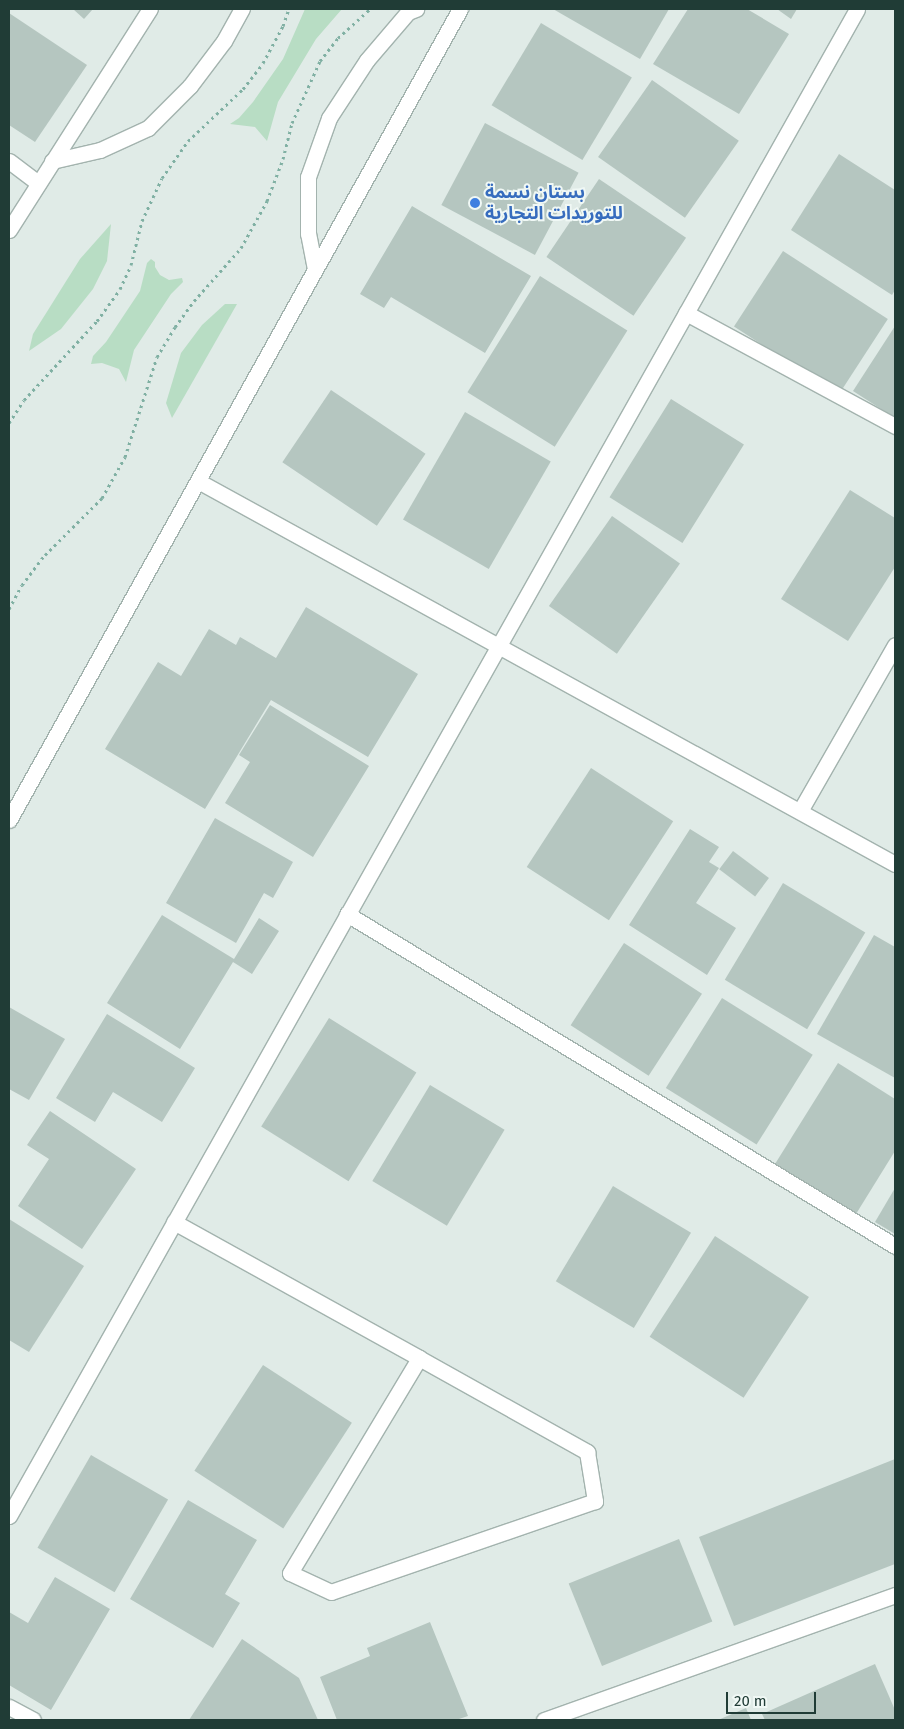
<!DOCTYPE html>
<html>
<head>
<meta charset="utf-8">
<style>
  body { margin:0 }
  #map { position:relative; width:904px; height:1729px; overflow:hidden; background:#e0ebe7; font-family:"Fira Sans","Noto Sans Arabic",sans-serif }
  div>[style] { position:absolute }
  .green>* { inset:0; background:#b8ddc4 }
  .building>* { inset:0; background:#b5c6c0; transform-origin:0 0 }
  .path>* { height:3px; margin-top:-1.5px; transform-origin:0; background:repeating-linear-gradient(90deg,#80b0a3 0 2.5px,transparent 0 6.5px) }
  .roads { filter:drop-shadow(1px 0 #a3b3ae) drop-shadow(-1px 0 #a3b3ae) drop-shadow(0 1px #a3b3ae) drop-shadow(0 -1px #a3b3ae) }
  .minor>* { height:15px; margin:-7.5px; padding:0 7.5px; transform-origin:7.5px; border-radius:7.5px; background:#fff }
  .dots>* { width:14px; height:14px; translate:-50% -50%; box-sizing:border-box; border:2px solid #f0f8f5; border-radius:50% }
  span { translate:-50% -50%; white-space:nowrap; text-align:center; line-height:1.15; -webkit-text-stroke:4px #f0f8f5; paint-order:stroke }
  .shop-label { font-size:18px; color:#366cbe; font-weight:700 }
  .left { translate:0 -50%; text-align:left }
  .frame { position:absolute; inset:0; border:10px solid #203c36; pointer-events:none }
  .scale { position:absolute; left:726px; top:1692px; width:90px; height:22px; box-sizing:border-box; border:2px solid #203c36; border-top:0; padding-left:6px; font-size:15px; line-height:18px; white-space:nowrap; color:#203c36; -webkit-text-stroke:4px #f0f8f5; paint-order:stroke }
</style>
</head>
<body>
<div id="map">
  <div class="green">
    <div style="clip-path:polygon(305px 9px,342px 9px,316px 39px,278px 102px,267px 141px,255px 127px,230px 124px,239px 118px,253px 102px,283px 59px)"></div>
    <div style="clip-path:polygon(111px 224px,107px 261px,93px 289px,61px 329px,29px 351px,33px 334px,80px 259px)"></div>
    <div style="clip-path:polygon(151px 259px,155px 262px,155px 267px,160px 275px,169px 280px,182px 278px,183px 282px,171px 294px,134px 350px,126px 382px,119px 369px,102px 363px,91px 364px,93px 356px,106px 342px,140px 291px,147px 263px)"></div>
    <div style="clip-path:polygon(225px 304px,237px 304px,172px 418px,166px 403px,181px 353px,202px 325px)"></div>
  </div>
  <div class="building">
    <div style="clip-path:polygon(73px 9px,93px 9px,84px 19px)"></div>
    <div style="clip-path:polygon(553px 9px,669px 9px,640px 59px)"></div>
    <div style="clip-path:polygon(688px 9px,747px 9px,789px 34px,739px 114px,653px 64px)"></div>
    <div style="clip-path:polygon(777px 9px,797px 9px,791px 19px)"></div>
    <div style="clip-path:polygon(9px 13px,87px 65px,35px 142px,9px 125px)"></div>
    <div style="left:541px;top:23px;width:106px;height:96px;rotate:31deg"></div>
    <div style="left:652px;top:80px;width:106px;height:94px;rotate:35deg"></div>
    <div style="left:485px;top:123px;width:106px;height:93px;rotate:28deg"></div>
    <div style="clip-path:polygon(839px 154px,895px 190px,895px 290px,892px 295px,791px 230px)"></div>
    <div style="left:599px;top:179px;width:105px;height:94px;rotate:34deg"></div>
    <div style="clip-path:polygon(412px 206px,531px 276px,485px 353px,391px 297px,384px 308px,360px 294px)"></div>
    <div style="left:783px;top:251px;width:125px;height:90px;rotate:33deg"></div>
    <div style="left:540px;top:276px;width:103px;height:137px;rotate:32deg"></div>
    <div style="clip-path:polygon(895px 326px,895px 418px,853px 391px)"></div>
    <div style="left:331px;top:390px;width:114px;height:87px;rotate:34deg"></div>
    <div style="left:671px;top:399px;width:86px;height:116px;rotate:32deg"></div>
    <div style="left:465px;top:412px;width:99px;height:124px;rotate:30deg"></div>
    <div style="clip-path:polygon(850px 490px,895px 518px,895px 567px,848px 641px,781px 599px)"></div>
    <div style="left:612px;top:516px;width:83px;height:110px;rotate:35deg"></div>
    <div style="clip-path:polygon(306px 607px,418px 674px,368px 757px,271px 700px,205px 809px,105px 749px,158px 662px,181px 676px,209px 629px,236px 645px,240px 637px,276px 658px)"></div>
    <div style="clip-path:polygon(270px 705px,369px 766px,313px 857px,225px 803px,250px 762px,239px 755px)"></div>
    <div style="left:591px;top:768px;width:98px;height:118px;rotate:33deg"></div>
    <div style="clip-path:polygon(215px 818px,293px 862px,273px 898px,264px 893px,236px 943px,166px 903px)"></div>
    <div style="clip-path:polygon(690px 829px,719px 847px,709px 862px,719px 868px,696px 903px,736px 928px,707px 975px,629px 925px)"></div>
    <div style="left:733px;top:851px;width:45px;height:23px;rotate:37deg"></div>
    <div style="left:783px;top:883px;width:96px;height:113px;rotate:31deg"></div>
    <div style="clip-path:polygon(162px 915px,234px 959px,259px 918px,279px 931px,252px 974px,233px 962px,180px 1049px,107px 1003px)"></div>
    <div style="clip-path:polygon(874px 935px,895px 947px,895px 1078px,817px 1034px)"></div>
    <div style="left:624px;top:943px;width:93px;height:98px;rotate:33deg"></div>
    <div style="left:722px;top:998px;width:107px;height:106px;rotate:32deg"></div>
    <div style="clip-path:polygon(9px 1007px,65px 1039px,29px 1100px,9px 1089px)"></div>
    <div style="clip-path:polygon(107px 1014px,195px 1068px,162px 1122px,113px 1092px,95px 1122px,56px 1098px)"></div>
    <div style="left:329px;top:1018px;width:103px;height:128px;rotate:32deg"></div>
    <div style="clip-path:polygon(838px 1063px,895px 1099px,895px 1151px,856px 1214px,775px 1164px)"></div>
    <div style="left:430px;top:1085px;width:87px;height:112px;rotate:31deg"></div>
    <div style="clip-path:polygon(50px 1111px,136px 1169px,82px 1249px,18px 1206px,49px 1159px,27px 1145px)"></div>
    <div style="left:613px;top:1186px;width:91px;height:111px;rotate:31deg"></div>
    <div style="clip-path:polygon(895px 1188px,895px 1234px,875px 1222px)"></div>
    <div style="clip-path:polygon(9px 1219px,84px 1266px,29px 1352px,9px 1340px)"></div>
    <div style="left:715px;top:1236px;width:112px;height:120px;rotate:33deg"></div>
    <div style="left:263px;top:1365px;width:106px;height:126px;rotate:33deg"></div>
    <div style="left:91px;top:1455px;width:89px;height:107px;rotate:30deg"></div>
    <div style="clip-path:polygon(895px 1459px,895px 1564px,734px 1626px,699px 1537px)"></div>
    <div style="clip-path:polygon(188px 1500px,257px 1540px,225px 1594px,240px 1603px,213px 1648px,130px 1599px)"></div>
    <div style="left:679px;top:1539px;width:89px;height:119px;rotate:68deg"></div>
    <div style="clip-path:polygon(55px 1577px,110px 1609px,51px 1710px,9px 1685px,9px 1612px,28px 1623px)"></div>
    <div style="clip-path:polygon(430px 1622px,468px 1716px,456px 1720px,337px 1720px,320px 1677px,370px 1656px,367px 1648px)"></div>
    <div style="clip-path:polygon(242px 1639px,299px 1678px,318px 1720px,189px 1720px)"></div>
    <div style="clip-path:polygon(875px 1664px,895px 1710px,895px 1720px,765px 1720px,762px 1714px)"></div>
    <div style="clip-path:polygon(746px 1708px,751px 1720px,718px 1720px)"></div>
  </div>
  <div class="path">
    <div style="left:9px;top:423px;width:27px;rotate:-57deg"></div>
    <div style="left:24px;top:400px;width:108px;rotate:-47.3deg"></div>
    <div style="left:97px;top:321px;width:39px;rotate:-54deg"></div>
    <div style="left:120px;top:289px;width:26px;rotate:-65deg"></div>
    <div style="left:131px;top:265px;width:45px;rotate:-76deg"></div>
    <div style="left:142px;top:221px;width:47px;rotate:-65.1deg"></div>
    <div style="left:162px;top:178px;width:45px;rotate:-54.9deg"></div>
    <div style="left:188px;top:141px;width:76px;rotate:-43.4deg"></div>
    <div style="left:243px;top:89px;width:33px;rotate:-52deg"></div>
    <div style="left:263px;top:63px;width:42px;rotate:-61.6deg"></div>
    <div style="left:283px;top:26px;width:18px;rotate:-71deg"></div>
    <div style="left:9px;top:609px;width:27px;rotate:-62deg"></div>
    <div style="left:22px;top:585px;width:38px;rotate:-53deg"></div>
    <div style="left:45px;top:555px;width:81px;rotate:-45deg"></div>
    <div style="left:102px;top:498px;width:47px;rotate:-60.7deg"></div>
    <div style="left:125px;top:457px;width:105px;rotate:-72.3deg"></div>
    <div style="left:157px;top:357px;width:35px;rotate:-59deg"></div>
    <div style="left:175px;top:327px;width:32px;rotate:-54deg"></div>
    <div style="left:194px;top:301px;width:71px;rotate:-48.4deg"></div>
    <div style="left:241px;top:248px;width:54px;rotate:-61deg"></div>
    <div style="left:267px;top:201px;width:45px;rotate:-69.1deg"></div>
    <div style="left:283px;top:159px;width:37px;rotate:-76deg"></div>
    <div style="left:292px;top:123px;width:68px;rotate:-65.7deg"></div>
    <div style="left:320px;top:61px;width:29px;rotate:-52deg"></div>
    <div style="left:338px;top:38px;width:43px;rotate:-42.2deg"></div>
  </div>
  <div class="roads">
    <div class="minor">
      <div style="left:9px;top:161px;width:36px;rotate:37deg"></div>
      <div style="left:52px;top:161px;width:49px;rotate:-12.9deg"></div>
      <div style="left:100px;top:150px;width:53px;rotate:-24.6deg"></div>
      <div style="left:148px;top:128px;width:59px;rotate:-45deg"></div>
      <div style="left:190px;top:86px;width:56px;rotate:-52.9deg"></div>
      <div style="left:224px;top:41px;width:37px;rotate:-61deg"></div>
      <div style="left:9px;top:230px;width:262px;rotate:-57.5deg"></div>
      <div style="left:315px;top:269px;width:36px;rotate:-101deg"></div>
      <div style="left:308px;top:234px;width:57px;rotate:-90deg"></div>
      <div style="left:308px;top:177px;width:63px;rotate:-70.4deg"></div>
      <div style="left:329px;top:118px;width:69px;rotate:-56.8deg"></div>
      <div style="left:367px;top:60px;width:63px;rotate:-49.5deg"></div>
      <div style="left:408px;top:12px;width:9px;rotate:-21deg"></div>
      <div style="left:686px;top:313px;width:238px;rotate:28.4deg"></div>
      <div style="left:198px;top:481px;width:795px;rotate:28.79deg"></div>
      <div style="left:800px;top:811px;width:191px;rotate:-60.2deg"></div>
      <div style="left:9px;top:820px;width:928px;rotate:-60.92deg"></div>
      <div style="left:347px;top:914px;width:641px;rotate:31.21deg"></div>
      <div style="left:174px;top:1222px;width:280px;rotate:29deg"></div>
      <div style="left:419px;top:1358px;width:193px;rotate:29.2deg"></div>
      <div style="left:587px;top:1452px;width:50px;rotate:80.7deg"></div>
      <div style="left:595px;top:1501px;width:279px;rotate:161deg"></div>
      <div style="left:331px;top:1592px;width:45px;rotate:-155.1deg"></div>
      <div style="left:290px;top:1573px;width:251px;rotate:-59deg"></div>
      <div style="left:9px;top:1516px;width:1729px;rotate:-60.63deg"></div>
      <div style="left:9px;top:1707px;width:27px;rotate:28deg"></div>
      <div style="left:544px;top:1720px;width:373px;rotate:-19.6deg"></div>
    </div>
  </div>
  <div class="dots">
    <div style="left:475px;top:203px;background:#3f7fe0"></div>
  </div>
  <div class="shop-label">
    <span class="left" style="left:485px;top:203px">بستان نسمة<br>للتوريدات التجارية</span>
  </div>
  <div class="frame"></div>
  <div class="scale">20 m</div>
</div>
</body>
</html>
